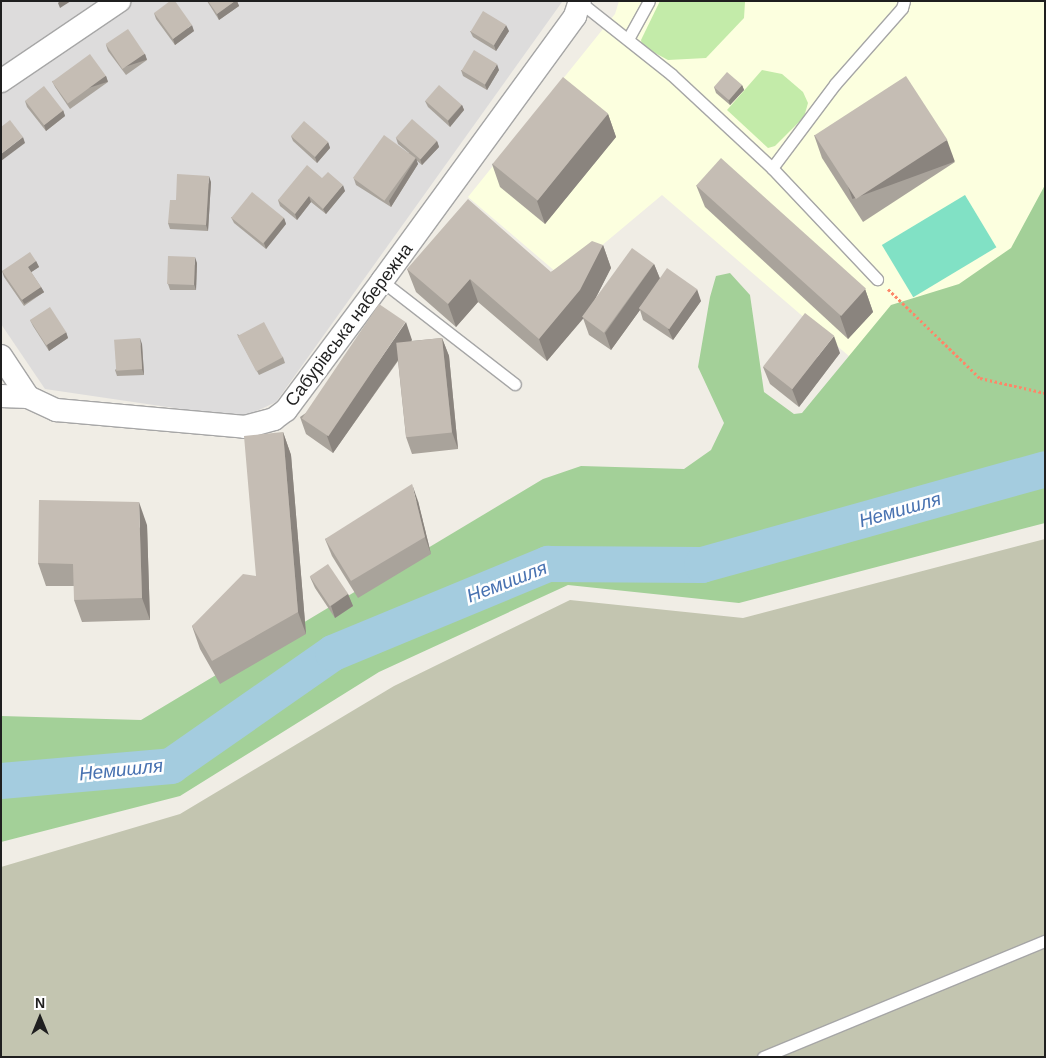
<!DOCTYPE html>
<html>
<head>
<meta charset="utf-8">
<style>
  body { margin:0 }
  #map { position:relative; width:1046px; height:1058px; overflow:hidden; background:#f0ede5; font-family:Helvetica,sans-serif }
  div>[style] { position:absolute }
  .residential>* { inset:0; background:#dddcdc }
  .education>* { inset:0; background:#fcffdf }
  .construction>* { inset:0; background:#c3c5b0 }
  .grass>* { inset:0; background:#c3eba9 }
  .forest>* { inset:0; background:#a3d098 }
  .pitch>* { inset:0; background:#81e1c5; transform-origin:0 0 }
  .river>* { height:36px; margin:-18px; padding:0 18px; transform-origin:18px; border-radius:18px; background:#a4ccdf }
  .path>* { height:3px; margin-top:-1.5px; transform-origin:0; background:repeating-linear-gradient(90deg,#fd8769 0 2.5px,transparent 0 5px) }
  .roads { filter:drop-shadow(1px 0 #a6a6a6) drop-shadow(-1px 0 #a6a6a6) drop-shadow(0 1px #a6a6a6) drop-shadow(0 -1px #a6a6a6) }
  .service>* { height:11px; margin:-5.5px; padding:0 5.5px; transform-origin:5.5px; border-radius:5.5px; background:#fff }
  .minor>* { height:22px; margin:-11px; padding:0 11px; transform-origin:11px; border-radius:11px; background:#fff }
  .wall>* { inset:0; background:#a9a39b }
  .shaded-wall>* { inset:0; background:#8a847e; transform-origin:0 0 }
  .building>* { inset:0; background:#c5bdb4; transform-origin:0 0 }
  span { translate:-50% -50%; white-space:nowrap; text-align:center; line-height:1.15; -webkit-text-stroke:5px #fff; paint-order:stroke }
  .street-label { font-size:18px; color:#1f1f1f }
  .water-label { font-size:19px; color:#4872b1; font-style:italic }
  .frame { position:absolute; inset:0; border:2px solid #1f1f1f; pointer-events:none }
  .north { position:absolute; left:15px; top:993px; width:50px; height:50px; -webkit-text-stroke:4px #fff; paint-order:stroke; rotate:0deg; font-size:14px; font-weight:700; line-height:20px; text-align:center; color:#1f1f1f }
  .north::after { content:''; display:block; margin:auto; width:18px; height:22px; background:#1f1f1f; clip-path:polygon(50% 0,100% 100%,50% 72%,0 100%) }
</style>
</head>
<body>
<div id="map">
  <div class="residential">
    <div style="clip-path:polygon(1px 1px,562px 1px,562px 2px,276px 402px,242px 418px,45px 389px,1px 324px)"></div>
  </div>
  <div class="education">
    <div style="clip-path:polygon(619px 1px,1045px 1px,1045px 402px,850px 357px,662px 195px,563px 278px,468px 197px,615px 14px)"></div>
  </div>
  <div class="construction">
    <div style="clip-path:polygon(1045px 539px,1045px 1057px,1px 1057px,1px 867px,180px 814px,394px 686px,570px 600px,743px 618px)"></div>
  </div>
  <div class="grass">
    <div style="clip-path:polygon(660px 1px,743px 1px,745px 2px,744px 18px,706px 58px,668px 60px,642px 46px,641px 40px)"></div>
    <div style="clip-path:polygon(762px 70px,782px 74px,803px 92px,808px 103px,804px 117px,775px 146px,768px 148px,727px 110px)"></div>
  </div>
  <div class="forest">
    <div style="clip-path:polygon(1045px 185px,1045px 523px,739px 603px,568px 585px,379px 672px,180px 796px,1px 842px,1px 716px,141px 720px,543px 479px,581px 466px,684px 469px,711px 450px,724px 423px,698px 367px,710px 297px,716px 276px,730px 273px,750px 295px,764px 392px,794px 414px,802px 413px,891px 305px,959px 284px,1011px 248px)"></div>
  </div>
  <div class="pitch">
    <div style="left:965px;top:195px;width:61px;height:97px;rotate:59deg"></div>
  </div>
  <div class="river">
    <div style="left:1px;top:781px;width:171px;rotate:-5deg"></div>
    <div style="left:171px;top:766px;width:198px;rotate:-34.9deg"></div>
    <div style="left:333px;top:653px;width:233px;rotate:-22.5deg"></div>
    <div style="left:548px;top:564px;width:154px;rotate:0.4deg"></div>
    <div style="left:702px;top:565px;width:356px;rotate:-15.6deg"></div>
  </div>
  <div class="path">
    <div style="left:888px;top:289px;width:128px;rotate:44.1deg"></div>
    <div style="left:980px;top:378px;width:67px;rotate:13deg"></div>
  </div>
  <div class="roads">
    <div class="service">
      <div style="left:580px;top:2px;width:117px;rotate:38.4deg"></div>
      <div style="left:672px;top:75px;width:137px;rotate:42.9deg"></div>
      <div style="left:772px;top:168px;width:153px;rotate:46.6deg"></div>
      <div style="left:628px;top:39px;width:43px;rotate:-61.1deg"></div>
      <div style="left:772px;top:168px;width:105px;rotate:-53.1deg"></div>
      <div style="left:835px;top:84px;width:101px;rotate:-48.6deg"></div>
      <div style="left:902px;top:8px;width:7px;rotate:-74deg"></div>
      <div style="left:382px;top:281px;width:168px;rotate:37.8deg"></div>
      <div style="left:763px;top:1057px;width:305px;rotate:-22.4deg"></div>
    </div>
    <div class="minor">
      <div style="left:1px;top:81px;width:143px;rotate:-34.1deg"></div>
      <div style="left:1px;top:356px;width:49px;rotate:56.6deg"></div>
      <div style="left:1px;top:396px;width:27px;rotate:2deg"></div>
      <div style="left:28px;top:397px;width:31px;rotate:25deg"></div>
      <div style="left:56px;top:410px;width:190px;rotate:5.1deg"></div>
      <div style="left:245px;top:427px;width:30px;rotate:-15deg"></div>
      <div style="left:274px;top:419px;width:15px;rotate:-37deg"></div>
      <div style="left:286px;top:410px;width:161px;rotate:-53.3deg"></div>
      <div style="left:382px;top:281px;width:328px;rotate:-53.9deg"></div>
      <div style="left:575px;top:16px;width:16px;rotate:-72deg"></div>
    </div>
  </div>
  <div class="wall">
    <div style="clip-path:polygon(207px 1px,237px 1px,239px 6px,219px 20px)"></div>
    <div style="clip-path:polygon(154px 13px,194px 31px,175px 45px,156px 19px)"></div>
    <div style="clip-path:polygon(470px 31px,509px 31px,496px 51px,473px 37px)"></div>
    <div style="clip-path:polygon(106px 45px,145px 54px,147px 60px,126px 75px,108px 51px)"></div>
    <div style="clip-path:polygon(461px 70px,499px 70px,487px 90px,463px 76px)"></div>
    <div style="clip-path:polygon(106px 76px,108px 82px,70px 109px,55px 87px,52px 81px)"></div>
    <div style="clip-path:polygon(742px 85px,744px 90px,730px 105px,716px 93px,714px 87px)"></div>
    <div style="clip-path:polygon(25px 101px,63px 110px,65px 116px,46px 131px,27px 107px)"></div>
    <div style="clip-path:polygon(425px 101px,462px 105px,464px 110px,450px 127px,428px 107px)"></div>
    <div style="clip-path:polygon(608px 114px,616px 137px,545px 224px,500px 187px,492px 164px)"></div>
    <div style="clip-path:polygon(814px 135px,955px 162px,863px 222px,822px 158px)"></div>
    <div style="clip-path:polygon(291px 136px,328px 142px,330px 148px,317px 163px,293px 141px)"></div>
    <div style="clip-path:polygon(396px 138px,437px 141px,439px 147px,422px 165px,416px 160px,418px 164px,391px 207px,356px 185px,354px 179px,409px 153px,398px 144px)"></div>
    <div style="clip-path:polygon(322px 178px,345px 191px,326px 214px,311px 202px,297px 220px,280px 206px,278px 200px)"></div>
    <div style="clip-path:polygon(211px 182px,208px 231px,170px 229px,168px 223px,176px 200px)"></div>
    <div style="clip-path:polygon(696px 185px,865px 289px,873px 312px,848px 339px,705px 207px)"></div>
    <div style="clip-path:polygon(231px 217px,284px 218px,286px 224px,266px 249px,234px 223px)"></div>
    <div style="clip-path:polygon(603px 245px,611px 268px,592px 305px,654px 264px,660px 279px,701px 301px,673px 340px,643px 320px,640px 310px,611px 350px,589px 335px,583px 318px,547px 361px,478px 302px,456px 327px,416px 292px,407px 269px,551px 272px)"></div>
    <div style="clip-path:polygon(36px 261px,39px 267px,31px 272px,41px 287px,44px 292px,24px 306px,4px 277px,2px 271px)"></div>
    <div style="clip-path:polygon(197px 263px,196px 290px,170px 290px,168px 284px)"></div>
    <div style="clip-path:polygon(30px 320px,66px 332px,68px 338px,49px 351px,33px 326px)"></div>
    <div style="clip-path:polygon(237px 334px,283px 357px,285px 363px,259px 375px,240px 340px)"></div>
    <div style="clip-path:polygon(442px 338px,449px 356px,458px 449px,412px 454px,406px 437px,398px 361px,333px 453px,306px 434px,300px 417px,412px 340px,411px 341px)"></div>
    <div style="clip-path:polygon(142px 344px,144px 375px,117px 376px,115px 370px)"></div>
    <div style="clip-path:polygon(840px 353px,799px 407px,770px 384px,763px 367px)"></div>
    <div style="clip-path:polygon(283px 432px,291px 455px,306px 634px,220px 684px,200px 649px,192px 626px,256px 576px)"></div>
    <div style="clip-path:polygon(418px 501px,431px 554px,358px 598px,332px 556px,325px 539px)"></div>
    <div style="clip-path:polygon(147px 525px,150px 620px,82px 622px,74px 600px,74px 586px,46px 586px,38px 563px)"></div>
    <div style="clip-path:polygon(310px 577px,348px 594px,353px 606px,335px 618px,315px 588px)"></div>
  </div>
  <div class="shaded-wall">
    <div style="clip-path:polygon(60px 1px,71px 1px,60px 8px,58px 3px)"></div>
    <div style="clip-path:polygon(235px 1px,237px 1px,239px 6px,219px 20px,217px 14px)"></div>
    <div style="clip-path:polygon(192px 25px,194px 31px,175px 45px,173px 39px)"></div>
    <div style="clip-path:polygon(506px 25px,509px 31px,496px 51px,494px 45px)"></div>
    <div style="left:145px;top:54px;width:6px;height:26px;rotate:72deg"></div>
    <div style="clip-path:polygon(497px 64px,499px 70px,487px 90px,485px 85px)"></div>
    <div style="left:106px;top:76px;width:6px;height:47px;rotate:72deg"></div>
    <div style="clip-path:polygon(742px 85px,744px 90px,730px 105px,728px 99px)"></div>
    <div style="clip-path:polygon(462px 105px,464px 110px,450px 127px,448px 121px)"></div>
    <div style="clip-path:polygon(63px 110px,65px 116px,46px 131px,44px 125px)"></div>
    <div style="clip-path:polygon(608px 114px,616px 137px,545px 224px,537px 201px)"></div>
    <div style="clip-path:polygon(23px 137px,25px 143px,1px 161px,1px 154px)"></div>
    <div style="left:947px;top:140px;width:23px;height:109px;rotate:70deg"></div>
    <div style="clip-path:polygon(437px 141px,439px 147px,422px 165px,420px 159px)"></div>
    <div style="clip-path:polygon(328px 142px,330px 148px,317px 163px,315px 157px)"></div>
    <div style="clip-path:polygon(416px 158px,418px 164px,391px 207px,389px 201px)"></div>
    <div style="clip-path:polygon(209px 176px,211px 182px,208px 231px,206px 225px)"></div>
    <div style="clip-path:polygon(343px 185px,345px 191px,326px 214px,323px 209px)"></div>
    <div style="clip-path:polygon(309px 196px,311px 202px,297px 220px,295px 214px)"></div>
    <div style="clip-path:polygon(284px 218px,286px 224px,266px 249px,264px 243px)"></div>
    <div style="clip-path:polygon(603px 245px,611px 268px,588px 313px,547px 361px,539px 339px)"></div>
    <div style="clip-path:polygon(195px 257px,197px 263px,196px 290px,194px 284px)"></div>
    <div style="clip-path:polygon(36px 261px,39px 267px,30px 273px,28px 267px)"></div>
    <div style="clip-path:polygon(654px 264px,661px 281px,639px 308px,640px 310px,611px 350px,605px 333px)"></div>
    <div style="clip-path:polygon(470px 279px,478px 302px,456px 327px,448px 304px)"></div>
    <div style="left:41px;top:287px;width:6px;height:23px;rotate:59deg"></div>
    <div style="clip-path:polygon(697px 289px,701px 301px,673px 340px,668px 329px)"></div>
    <div style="clip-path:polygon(865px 289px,873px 312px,848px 339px,840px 316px)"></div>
    <div style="clip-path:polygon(406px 322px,412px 340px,333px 453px,327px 436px)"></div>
    <div style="clip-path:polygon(66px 332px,68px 338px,49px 351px,47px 345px)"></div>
    <div style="clip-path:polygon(834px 336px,840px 353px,799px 407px,792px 389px)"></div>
    <div style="clip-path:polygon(140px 338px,142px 344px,144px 375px,142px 369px)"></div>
    <div style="clip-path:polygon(442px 338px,449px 356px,458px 449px,452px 432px)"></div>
    <div style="clip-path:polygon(283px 432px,291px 455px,306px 634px,298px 612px)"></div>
    <div style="clip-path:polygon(412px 484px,418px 501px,431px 554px,425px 537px)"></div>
    <div style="clip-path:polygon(139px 502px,147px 525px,150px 620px,142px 598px)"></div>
    <div style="clip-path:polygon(348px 594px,353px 606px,335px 618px,331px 606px)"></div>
  </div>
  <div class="building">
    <div style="clip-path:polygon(170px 1px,175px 1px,192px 25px,173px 39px,154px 13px)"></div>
    <div style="clip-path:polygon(208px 1px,235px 1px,217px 14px)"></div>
    <div style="left:483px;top:11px;width:27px;height:24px;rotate:31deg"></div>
    <div style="left:128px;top:29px;width:30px;height:27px;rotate:56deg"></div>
    <div style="left:474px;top:50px;width:27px;height:24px;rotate:31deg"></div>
    <div style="left:90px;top:54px;width:27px;height:47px;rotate:54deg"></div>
    <div style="left:727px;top:72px;width:20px;height:20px;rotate:41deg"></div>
    <div style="left:906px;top:76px;width:76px;height:109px;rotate:57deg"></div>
    <div style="left:563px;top:77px;width:58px;height:112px;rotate:39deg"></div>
    <div style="left:439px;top:85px;width:30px;height:21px;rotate:41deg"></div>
    <div style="left:44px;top:86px;width:31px;height:24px;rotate:52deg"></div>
    <div style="left:412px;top:119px;width:33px;height:25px;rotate:41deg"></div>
    <div style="clip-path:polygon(10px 120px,23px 137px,1px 154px,1px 127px)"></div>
    <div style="left:304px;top:121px;width:32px;height:20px;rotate:41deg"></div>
    <div style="left:384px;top:135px;width:39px;height:53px;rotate:36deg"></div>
    <div style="left:721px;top:158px;width:195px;height:37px;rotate:42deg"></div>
    <div style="clip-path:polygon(307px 165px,322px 178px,328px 172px,343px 185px,323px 209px,309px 196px,295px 214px,278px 200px)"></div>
    <div style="clip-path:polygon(177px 174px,209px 176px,206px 225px,168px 223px,170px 200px,176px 200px)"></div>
    <div style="left:252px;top:192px;width:41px;height:33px;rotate:39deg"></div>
    <div style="clip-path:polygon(468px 199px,551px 272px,592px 241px,603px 245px,580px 290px,539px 339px,470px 279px,448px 304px,407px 269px)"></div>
    <div style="left:632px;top:248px;width:27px;height:85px;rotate:36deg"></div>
    <div style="clip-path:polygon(30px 252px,36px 261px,28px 267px,41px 287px,22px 300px,2px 271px)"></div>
    <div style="left:168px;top:256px;width:27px;height:28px;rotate:2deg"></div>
    <div style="left:667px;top:268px;width:37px;height:49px;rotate:35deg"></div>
    <div style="left:379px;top:304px;width:32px;height:138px;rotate:34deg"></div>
    <div style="left:50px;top:307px;width:30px;height:24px;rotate:57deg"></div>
    <div style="left:805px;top:313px;width:37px;height:68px;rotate:38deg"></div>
    <div style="left:264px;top:322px;width:40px;height:30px;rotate:62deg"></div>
    <div style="left:140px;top:338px;width:31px;height:26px;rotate:86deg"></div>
    <div style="left:442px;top:338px;width:95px;height:46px;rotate:84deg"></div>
    <div style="clip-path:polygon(283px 432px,298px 612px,212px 661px,192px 626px,243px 574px,256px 576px,244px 436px)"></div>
    <div style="clip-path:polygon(412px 484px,425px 537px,351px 581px,325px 539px)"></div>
    <div style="clip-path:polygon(39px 500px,139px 502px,142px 598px,74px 600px,73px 564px,38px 563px)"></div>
    <div style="left:328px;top:564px;width:36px;height:22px;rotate:56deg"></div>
  </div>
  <div class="street-label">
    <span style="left:349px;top:325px;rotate:-53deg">Сабурівська набережна</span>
  </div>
  <div class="water-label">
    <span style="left:900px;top:510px;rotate:-16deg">Немишля</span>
    <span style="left:507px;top:582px;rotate:-21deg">Немишля</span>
    <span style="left:121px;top:770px;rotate:-6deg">Немишля</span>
  </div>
  <div class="frame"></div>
  <div class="north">N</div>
</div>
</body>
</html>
